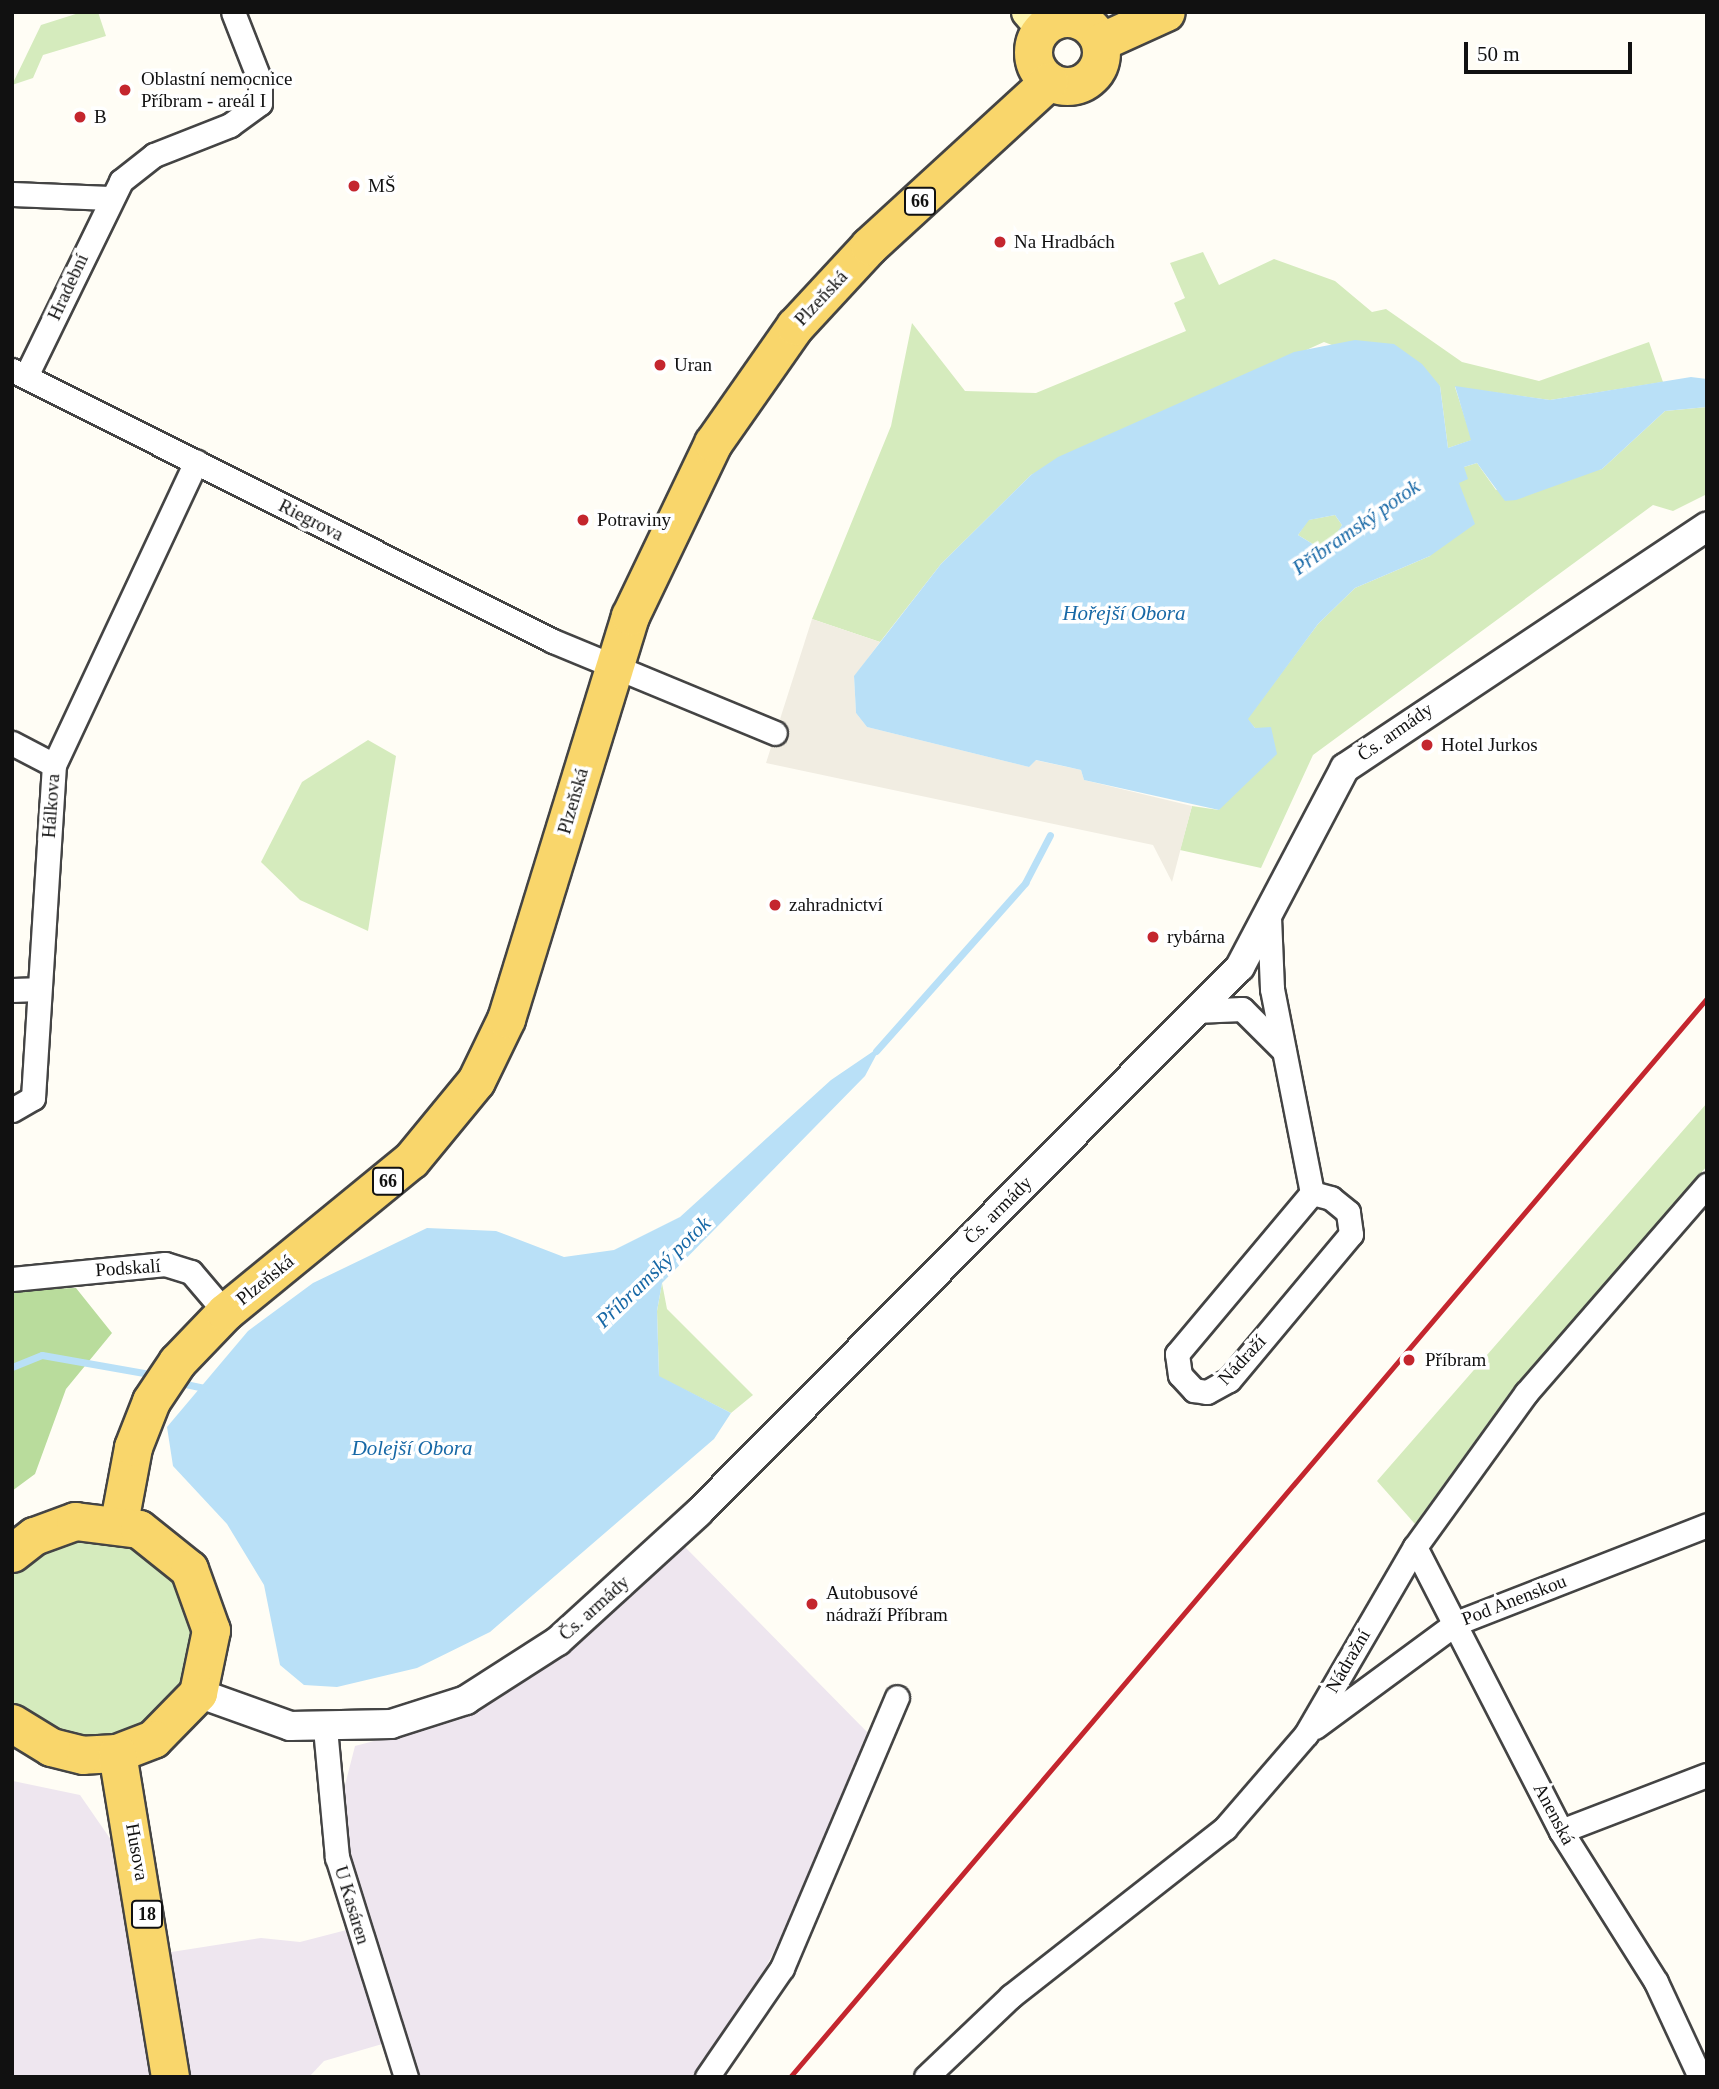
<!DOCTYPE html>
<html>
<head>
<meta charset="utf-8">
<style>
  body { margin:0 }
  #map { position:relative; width:1719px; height:2089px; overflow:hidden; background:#fffdf5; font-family:"Times New Roman",serif }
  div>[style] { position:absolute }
  .industrial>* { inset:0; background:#eee6ef }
  .green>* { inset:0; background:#d5ebbd }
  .forest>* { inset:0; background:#b9dc9c }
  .plaza>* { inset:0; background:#f1ede2 }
  .water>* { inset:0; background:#b9e0f7 }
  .stream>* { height:7px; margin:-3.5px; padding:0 3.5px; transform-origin:3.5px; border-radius:3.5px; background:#b9e0f7 }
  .roads { filter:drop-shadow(2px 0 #444) drop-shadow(-2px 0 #444) drop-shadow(0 2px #444) drop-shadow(0 -2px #444) }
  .minor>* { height:23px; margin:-11.5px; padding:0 11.5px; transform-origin:11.5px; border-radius:11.5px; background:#fff }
  .tertiary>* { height:28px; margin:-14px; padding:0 14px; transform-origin:14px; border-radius:14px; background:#fff }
  .secondary>* { height:32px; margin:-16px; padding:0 16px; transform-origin:16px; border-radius:16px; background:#fff6b0 }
  .primary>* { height:37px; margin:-18.5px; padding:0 18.5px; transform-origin:18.5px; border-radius:18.5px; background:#f9d66b }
  .primary>.ring { margin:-18.5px; padding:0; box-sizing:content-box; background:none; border:37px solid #f9d66b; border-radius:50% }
  .rail>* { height:5px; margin:-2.5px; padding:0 2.5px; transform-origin:2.5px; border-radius:2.5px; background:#c4262e }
  .dots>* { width:19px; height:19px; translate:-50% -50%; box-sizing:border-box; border:4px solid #fff; border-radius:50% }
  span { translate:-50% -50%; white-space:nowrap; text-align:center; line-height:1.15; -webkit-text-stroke:7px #fff; paint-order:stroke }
  .shield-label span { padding:2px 5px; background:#fff; border:2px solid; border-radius:5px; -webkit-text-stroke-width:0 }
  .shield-label { font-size:18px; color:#111; font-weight:700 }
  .poi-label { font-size:19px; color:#111 }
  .left { translate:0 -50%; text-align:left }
  .street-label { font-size:19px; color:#111 }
  .water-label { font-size:21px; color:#1768a6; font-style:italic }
  .frame { position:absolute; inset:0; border:14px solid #111; pointer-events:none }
  .scale { position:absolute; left:1464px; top:42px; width:168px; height:32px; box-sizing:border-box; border:4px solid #111; border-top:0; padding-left:9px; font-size:21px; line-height:24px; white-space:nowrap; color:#111; -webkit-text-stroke:5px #fff; paint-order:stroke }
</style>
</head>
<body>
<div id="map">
  <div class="industrial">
    <div style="clip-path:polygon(685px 1547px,868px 1733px,826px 1847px,766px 1967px,694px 2077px,410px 2077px,335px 1824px,355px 1746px,431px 1726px,543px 1669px)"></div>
    <div style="clip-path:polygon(13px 1781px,80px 1795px,118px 1850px,152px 2077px,12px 2077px)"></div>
    <div style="clip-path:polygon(362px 1926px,396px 2040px,324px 2061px,309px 2077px,176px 2077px,165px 1953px,261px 1938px,300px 1942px)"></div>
  </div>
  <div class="green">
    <div style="clip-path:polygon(82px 12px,98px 12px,106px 36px,43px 55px,33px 78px,12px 85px,41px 25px)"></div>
    <div style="clip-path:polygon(1203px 252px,1219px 285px,1274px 259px,1335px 281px,1372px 312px,1386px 309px,1462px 362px,1539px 381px,1649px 342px,1663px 382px,1550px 400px,1455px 387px,1472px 440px,1448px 448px,1440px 386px,1324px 342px,1031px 475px,941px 564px,880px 642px,812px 619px,891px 426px,912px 323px,965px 391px,1036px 393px,1186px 331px,1174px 303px,1185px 298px,1170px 263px)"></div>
    <div style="clip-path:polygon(1707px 407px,1707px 494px,1673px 511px,1653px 505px,1313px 755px,1261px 868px,1180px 850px,1192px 806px,1219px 810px,1255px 728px,1247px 719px,1318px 624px,1355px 588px,1430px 556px,1464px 467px,1477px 463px,1496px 490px,1602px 469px,1665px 411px)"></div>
    <div style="clip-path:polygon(1335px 515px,1342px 525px,1334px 539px,1316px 546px,1298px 535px,1308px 520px)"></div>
    <div style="clip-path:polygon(368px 740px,396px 756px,368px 931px,300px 900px,261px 862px,302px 782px)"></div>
    <div style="clip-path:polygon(1707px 1103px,1707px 1166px,1510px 1392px,1415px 1524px,1377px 1481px)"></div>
    <div style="clip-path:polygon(662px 1283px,667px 1309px,753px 1395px,731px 1413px,659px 1377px,657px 1311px)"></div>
    <div style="clip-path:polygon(113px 1533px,189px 1590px,197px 1666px,154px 1726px,78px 1743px,12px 1706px,12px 1569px,37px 1547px)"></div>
  </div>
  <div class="forest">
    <div style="clip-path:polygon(76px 1288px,112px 1333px,66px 1389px,35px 1474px,12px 1491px,12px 1290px)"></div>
  </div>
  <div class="plaza">
    <div style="clip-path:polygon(812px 619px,880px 642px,854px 677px,856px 713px,867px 727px,1029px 767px,1035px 760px,1081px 770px,1084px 780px,1192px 806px,1172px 882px,1153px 845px,766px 763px)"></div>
  </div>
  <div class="water">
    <div style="clip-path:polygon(evenodd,1355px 340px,1394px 344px,1422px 364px,1440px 386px,1448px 448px,1471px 440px,1455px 386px,1550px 400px,1691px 377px,1707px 379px,1707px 407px,1665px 411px,1602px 469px,1516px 500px,1505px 501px,1477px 463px,1464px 467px,1468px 479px,1459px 483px,1475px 524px,1430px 556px,1355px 588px,1318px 624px,1248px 719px,1255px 728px,1271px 727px,1277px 754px,1219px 810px,1084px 780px,1081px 770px,1068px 767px,1036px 760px,1029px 767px,867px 727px,856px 713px,854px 676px,941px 564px,1031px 475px,1058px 457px,1294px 352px,1355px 340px,1335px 515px,1342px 525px,1333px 539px,1316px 546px,1298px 535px,1309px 520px,1335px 515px)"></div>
    <div style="clip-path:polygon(881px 1046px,865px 1076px,662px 1283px,657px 1311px,659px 1376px,731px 1413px,714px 1439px,490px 1632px,417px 1668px,337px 1687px,304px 1685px,280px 1665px,264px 1585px,227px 1524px,173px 1466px,167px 1427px,248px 1331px,313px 1283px,427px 1228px,496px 1231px,564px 1257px,614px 1250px,680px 1217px,831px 1080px)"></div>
  </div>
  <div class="stream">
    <div style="left:876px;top:1051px;width:225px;rotate:-48.4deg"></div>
    <div style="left:1025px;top:883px;width:54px;rotate:-62.5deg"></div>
    <div style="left:12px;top:1367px;width:32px;rotate:-22deg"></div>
    <div style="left:42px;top:1355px;width:115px;rotate:10deg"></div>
    <div style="left:176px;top:1382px;width:30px;rotate:12deg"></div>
  </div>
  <div class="roads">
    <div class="minor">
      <div style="left:12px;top:194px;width:98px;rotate:2.3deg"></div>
      <div style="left:12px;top:370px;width:605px;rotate:26.61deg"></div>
      <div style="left:553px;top:641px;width:240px;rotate:22.5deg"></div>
      <div style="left:26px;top:376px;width:217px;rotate:-64deg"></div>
      <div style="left:121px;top:181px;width:42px;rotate:-38.2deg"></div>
      <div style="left:154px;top:155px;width:82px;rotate:-21.5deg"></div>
      <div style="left:230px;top:125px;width:37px;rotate:-36deg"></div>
      <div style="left:260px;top:103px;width:22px;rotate:-90deg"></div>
      <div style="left:260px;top:81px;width:74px;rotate:-111.4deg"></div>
      <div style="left:12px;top:743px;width:47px;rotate:27.6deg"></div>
      <div style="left:1269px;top:917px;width:72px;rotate:87.6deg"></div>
      <div style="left:1272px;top:989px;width:208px;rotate:78.9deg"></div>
      <div style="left:1312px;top:1193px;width:210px;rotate:130deg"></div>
      <div style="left:1177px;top:1354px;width:21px;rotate:82deg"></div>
      <div style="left:1180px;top:1375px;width:21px;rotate:47deg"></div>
      <div style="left:1194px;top:1390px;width:13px;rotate:9deg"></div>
      <div style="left:1207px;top:1392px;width:25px;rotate:-29deg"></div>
      <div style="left:1229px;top:1380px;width:190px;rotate:-50.1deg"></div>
      <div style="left:1351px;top:1234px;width:22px;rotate:-98deg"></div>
      <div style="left:1348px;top:1212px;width:22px;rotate:-141deg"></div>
      <div style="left:1331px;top:1198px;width:20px;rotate:-165deg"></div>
      <div style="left:12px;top:990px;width:25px;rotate:-2deg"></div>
      <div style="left:1195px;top:1011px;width:47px;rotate:-2.4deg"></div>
      <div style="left:1242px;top:1009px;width:59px;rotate:45deg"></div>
      <div style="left:12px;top:1110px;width:24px;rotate:-30deg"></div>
      <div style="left:33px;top:1098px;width:334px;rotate:-86.4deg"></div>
      <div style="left:54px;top:765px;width:335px;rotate:-64.9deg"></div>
      <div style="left:12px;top:1279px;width:154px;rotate:-5.6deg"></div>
      <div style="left:165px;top:1264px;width:27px;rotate:17deg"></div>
      <div style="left:191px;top:1272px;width:52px;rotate:49.6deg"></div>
      <div style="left:1415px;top:1547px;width:319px;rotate:62.8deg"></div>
      <div style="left:1561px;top:1831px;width:178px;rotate:57.8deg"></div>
      <div style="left:1656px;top:1982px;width:105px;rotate:65.1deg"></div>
      <div style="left:1315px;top:1727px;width:175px;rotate:-36.4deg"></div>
      <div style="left:1456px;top:1623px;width:269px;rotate:-21.3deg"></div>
      <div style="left:325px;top:1728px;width:130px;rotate:84.7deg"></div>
      <div style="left:337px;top:1857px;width:231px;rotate:72.6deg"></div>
      <div style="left:1561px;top:1831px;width:156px;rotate:-21deg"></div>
      <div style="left:707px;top:2077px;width:132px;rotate:-55.5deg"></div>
      <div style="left:782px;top:1968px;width:294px;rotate:-67deg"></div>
      <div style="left:926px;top:2077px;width:117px;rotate:-43.6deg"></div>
      <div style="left:1011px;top:1996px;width:272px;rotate:-38.1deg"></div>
      <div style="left:1225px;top:1828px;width:124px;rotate:-49.2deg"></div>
      <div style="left:1306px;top:1734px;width:216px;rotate:-59.8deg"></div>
      <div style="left:1415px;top:1547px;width:190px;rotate:-54.2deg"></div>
      <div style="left:1526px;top:1393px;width:276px;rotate:-49deg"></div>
    </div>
    <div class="tertiary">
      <div style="left:198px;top:1693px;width:98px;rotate:19.7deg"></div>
      <div style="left:290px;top:1726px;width:101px;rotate:-1.1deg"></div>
      <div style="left:391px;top:1724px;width:79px;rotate:-17.7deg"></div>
      <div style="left:466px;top:1700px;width:109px;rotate:-32.7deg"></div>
      <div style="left:558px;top:1641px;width:190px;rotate:-42.4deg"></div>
      <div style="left:698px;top:1513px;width:769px;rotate:-45.21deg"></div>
      <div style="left:1240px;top:967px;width:225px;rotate:-62.2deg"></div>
      <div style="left:1345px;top:768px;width:435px;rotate:-33.7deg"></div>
    </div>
    <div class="secondary">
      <div style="left:1028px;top:12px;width:21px;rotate:49deg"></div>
    </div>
    <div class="primary">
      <div class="ring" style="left:1033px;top:18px;width:31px;height:31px"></div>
      <div style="left:1100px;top:42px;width:72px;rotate:-24.4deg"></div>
      <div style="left:119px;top:1522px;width:76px;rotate:-79.4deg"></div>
      <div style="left:133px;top:1447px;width:49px;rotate:-68.6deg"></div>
      <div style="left:151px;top:1401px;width:47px;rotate:-56.3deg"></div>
      <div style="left:177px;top:1362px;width:69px;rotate:-46.2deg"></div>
      <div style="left:225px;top:1312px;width:240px;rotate:-39.3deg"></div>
      <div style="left:411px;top:1160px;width:102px;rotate:-50.6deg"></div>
      <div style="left:476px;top:1081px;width:69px;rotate:-64.2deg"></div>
      <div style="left:506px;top:1019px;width:422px;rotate:-72.9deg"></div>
      <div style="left:630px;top:616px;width:192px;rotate:-64.4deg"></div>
      <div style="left:713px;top:443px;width:143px;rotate:-55deg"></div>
      <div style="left:795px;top:326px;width:109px;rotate:-47.2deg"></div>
      <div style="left:869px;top:246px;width:244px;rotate:-42.5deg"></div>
      <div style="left:12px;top:1553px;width:28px;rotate:-38deg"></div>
      <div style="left:34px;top:1536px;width:44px;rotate:-20.1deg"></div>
      <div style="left:75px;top:1521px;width:64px;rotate:7.1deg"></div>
      <div style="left:139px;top:1529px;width:64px;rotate:38.7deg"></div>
      <div style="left:189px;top:1569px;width:65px;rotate:70.2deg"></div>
      <div style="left:211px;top:1630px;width:64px;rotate:101.7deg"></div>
      <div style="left:198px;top:1693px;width:64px;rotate:134.4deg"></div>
      <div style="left:153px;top:1739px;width:39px;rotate:159deg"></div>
      <div style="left:117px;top:1753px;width:34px;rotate:177deg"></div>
      <div style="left:83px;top:1755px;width:33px;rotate:-166deg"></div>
      <div style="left:51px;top:1747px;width:46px;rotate:-148.4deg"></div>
      <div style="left:117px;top:1753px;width:328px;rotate:80.7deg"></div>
    </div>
  </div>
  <div class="rail">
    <div style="left:790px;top:2077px;width:1416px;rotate:-49.64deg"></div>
  </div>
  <div class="dots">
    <div style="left:125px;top:90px;background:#c4262e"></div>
    <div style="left:80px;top:117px;background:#c4262e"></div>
    <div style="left:354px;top:186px;background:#c4262e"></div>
    <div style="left:1000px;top:242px;background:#c4262e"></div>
    <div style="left:660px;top:365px;background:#c4262e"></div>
    <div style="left:583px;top:520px;background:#c4262e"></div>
    <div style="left:1427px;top:745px;background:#c4262e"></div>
    <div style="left:775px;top:905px;background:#c4262e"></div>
    <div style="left:1153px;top:937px;background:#c4262e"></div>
    <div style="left:1409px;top:1360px;background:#c4262e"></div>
    <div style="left:812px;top:1604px;background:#c4262e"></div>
  </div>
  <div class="shield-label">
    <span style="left:920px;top:201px">66</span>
    <span style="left:388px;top:1181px">66</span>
    <span style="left:147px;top:1914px">18</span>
  </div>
  <div class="poi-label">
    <span class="left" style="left:141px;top:90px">Oblastní nemocnice<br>Příbram - areál I</span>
    <span class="left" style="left:94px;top:117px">B</span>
    <span class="left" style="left:368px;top:186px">MŠ</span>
    <span class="left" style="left:1014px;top:242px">Na Hradbách</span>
    <span class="left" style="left:674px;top:365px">Uran</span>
    <span class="left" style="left:597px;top:520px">Potraviny</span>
    <span class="left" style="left:1441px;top:745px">Hotel Jurkos</span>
    <span class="left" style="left:789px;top:905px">zahradnictví</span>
    <span class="left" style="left:1167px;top:937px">rybárna</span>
    <span class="left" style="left:1425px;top:1360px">Příbram</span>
    <span class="left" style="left:826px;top:1604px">Autobusové<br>nádraží Příbram</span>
  </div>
  <div class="street-label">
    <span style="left:68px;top:287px;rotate:-65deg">Hradební</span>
    <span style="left:821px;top:298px;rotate:-47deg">Plzeňská</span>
    <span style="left:311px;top:520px;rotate:27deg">Riegrova</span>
    <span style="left:1395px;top:732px;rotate:-35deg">Čs. armády</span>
    <span style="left:573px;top:801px;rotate:-74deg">Plzeňská</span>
    <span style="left:51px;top:806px;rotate:-86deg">Hálkova</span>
    <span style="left:998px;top:1210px;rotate:-45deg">Čs. armády</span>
    <span style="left:128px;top:1268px;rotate:-4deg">Podskalí</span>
    <span style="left:265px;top:1280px;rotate:-39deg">Plzeňská</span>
    <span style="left:1242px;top:1360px;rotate:-47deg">Nádraží</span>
    <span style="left:1514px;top:1600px;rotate:-21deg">Pod Anenskou</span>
    <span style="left:594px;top:1608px;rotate:-42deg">Čs. armády</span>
    <span style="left:1348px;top:1661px;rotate:-60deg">Nádražní</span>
    <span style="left:1554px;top:1814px;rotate:62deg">Anenská</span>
    <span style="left:137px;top:1852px;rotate:80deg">Husova</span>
    <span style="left:352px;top:1905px;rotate:73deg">U Kasáren</span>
  </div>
  <div class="water-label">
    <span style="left:1356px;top:527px;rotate:-35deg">Příbramský potok</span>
    <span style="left:1124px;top:613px">Hořejší Obora</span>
    <span style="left:653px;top:1272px;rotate:-44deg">Příbramský potok</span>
    <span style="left:412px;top:1448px">Dolejší Obora</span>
  </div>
  <div class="frame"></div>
  <div class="scale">50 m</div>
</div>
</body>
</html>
